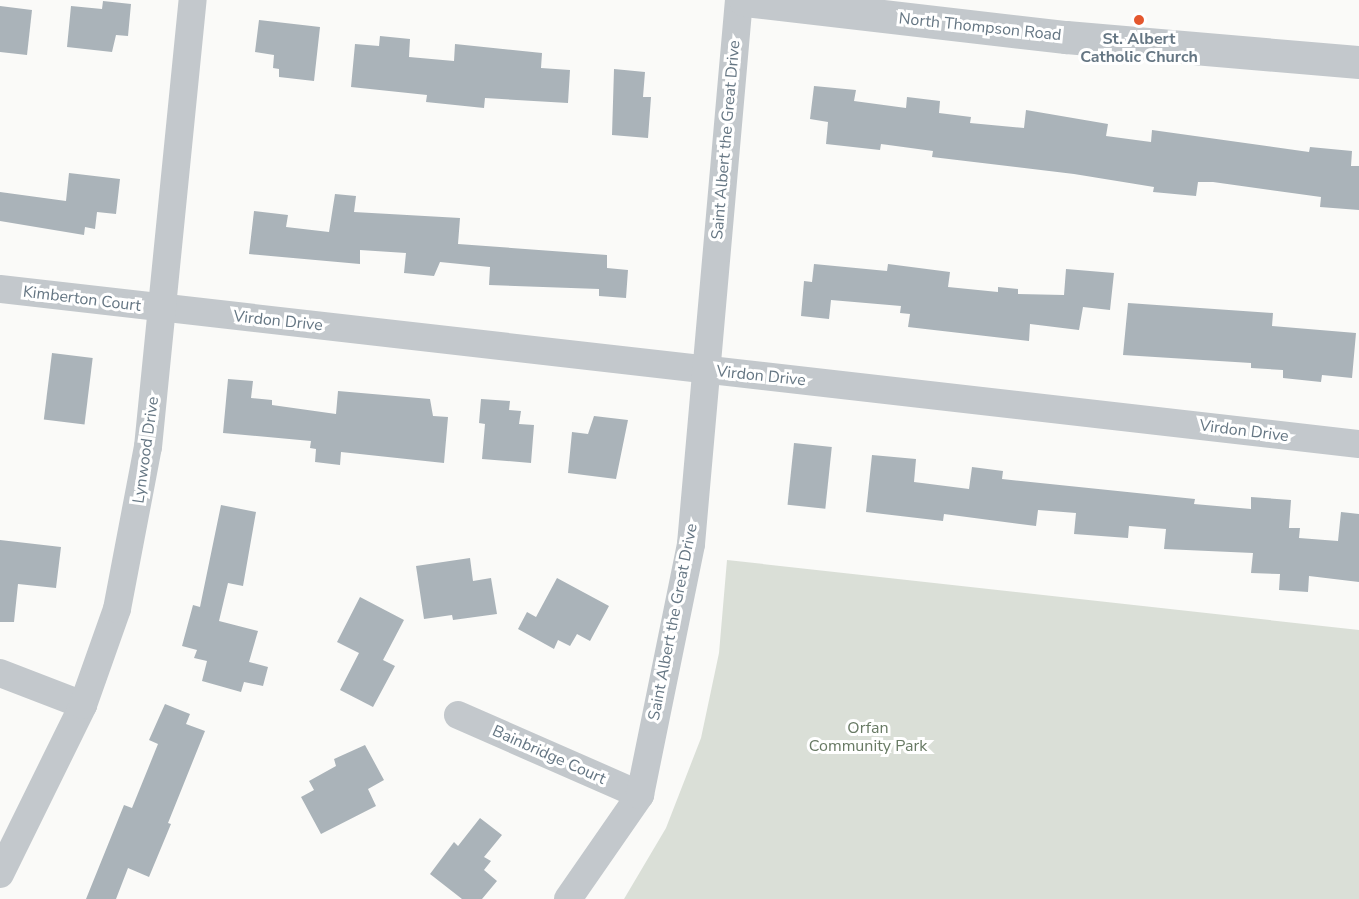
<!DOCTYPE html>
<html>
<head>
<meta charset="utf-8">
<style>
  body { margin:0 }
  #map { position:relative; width:1359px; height:899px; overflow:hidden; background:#fafaf8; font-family:"Nunito Sans",sans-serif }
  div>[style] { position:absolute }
  .green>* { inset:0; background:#dadfd7 }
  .building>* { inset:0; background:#aab3b9; transform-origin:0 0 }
  .minor>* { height:28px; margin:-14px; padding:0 14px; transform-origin:14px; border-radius:14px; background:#c3c8cc }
  .tertiary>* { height:33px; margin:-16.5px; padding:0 16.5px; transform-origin:16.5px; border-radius:16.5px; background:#c3c8cc }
  .dots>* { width:16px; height:16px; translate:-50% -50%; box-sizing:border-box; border:3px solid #fff; border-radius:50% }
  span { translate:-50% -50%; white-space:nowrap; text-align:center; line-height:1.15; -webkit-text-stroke:6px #fff; paint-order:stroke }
  .street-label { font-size:16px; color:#657683 }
  .poi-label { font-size:16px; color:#657683; font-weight:700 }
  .park-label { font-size:16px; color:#687a64 }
</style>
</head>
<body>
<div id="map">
  <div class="green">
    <div style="clip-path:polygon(727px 560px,1359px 630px,1359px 899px,624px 899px,666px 828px,701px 738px,719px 653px)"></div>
  </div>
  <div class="building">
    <div style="clip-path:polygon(103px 1px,131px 4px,128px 36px,116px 35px,112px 52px,67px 47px,71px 6px,102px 9px)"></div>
    <div style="clip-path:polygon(0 6px,32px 10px,27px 55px,0 52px)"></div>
    <div style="clip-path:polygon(259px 20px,320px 27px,314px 81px,279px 77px,279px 69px,273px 68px,274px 55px,255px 52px)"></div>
    <div style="clip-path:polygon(380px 36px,410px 39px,409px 57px,454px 61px,455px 44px,542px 53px,541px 68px,570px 70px,568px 103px,485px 98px,484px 108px,426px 102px,427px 95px,351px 87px,355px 44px,379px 46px)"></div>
    <div style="clip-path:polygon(614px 69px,645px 72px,643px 97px,651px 97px,648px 138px,612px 135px)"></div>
    <div style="clip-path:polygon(814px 86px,856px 90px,854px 101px,906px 108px,907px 97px,940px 101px,939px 113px,971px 117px,970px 123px,1024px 128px,1026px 110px,1108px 124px,1106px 136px,1151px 142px,1152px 130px,1309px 152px,1310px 147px,1352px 151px,1351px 166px,1359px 166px,1359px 210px,1320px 207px,1321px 197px,1213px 182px,1198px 182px,1196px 196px,1153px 192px,1154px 187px,1074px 174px,932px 157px,933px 151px,881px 144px,880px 150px,826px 144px,828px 122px,810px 119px)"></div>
    <div style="clip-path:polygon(69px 173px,120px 179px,116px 214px,97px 212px,95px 229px,85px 227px,84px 235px,0 221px,0 192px,66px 201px)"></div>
    <div style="clip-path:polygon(335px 194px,356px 196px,354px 212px,460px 218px,458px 244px,607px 255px,607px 268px,628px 270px,626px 298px,599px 296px,599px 289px,489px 285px,490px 267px,440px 262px,434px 276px,404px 273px,406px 253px,360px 250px,360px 264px,249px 254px,254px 211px,288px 215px,286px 227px,329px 232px)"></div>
    <div style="clip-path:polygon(814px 264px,887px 271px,888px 264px,950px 272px,948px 287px,998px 292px,998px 287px,1018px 289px,1018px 294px,1064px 295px,1066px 269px,1114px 273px,1110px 310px,1083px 307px,1079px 330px,1030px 324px,1029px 341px,908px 327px,910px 314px,900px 313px,901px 306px,831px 300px,829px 319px,801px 316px,804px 281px,812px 282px)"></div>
    <div style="clip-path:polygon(1128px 303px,1273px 313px,1272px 326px,1356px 333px,1352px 378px,1322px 375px,1321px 382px,1283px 378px,1283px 370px,1251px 368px,1251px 363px,1123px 355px)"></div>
    <div style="left:52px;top:353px;width:41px;height:67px;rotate:7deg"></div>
    <div style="clip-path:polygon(228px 379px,253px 381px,251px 398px,272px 400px,272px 405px,336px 414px,338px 391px,430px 399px,433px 416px,448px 417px,444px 463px,341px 452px,340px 465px,315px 462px,316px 449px,310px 448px,311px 441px,223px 433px)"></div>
    <div style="clip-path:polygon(481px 399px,510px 401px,509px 410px,521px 411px,519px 424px,534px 425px,531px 463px,482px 459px,485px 424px,479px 423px)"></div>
    <div style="clip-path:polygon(594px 416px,628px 420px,616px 479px,568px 473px,572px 432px,588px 434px)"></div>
    <div style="left:794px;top:443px;width:38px;height:62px;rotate:6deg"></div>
    <div style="clip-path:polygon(872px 455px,916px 459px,914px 482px,969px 489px,972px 467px,1003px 471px,1002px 479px,1195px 499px,1194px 504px,1251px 509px,1251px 497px,1291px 500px,1289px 528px,1300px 528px,1299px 538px,1338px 541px,1341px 512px,1359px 514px,1359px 582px,1309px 576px,1308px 592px,1279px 590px,1280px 574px,1251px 573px,1253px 553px,1164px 549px,1166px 529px,1129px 526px,1128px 538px,1074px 534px,1076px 513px,1038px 510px,1036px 526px,944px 514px,943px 521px,866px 512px)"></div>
    <div style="clip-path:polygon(221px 505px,256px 512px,243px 586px,228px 583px,219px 621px,258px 631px,249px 662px,268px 667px,263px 686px,244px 682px,241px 692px,202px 681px,207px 661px,194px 658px,197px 650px,182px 646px,193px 605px,200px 607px)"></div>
    <div style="clip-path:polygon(0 540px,61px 547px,56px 588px,18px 584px,14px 622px,0 622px)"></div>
    <div style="clip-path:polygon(470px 558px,473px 581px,491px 578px,497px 614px,453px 620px,452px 615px,424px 619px,416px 566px)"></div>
    <div style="clip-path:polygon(557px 578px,609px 606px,590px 641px,577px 634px,570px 646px,558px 640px,554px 649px,518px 629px,527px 612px,536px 617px)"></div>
    <div style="clip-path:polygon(360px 597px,404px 620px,383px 660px,395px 666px,373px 707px,340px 690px,359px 653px,337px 642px)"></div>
    <div style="clip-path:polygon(165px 704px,190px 714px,186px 724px,205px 731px,168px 823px,171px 824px,149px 877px,128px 868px,116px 899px,86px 899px,124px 805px,132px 808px,158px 744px,149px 740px)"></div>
    <div style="clip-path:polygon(365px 745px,384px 780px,368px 789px,376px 806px,321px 834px,301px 797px,314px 790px,309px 781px,336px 766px,334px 759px)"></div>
    <div style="clip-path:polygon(480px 818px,502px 835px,484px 857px,491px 861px,484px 870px,497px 881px,482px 899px,462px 899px,430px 874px,454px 842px,458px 846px)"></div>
  </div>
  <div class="minor">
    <div style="left:0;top:289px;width:1368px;rotate:6.51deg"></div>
    <div style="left:0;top:673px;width:89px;rotate:21.1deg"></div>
    <div style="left:458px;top:715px;width:199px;rotate:23.7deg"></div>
    <div style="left:0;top:874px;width:188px;rotate:-63.8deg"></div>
    <div style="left:83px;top:705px;width:102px;rotate:-70.5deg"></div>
    <div style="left:117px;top:609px;width:165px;rotate:-79.2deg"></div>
    <div style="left:148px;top:447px;width:449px;rotate:-84.3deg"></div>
    <div style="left:568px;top:899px;width:126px;rotate:-55.3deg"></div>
    <div style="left:640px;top:795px;width:256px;rotate:-78.5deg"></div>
    <div style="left:691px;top:544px;width:546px;rotate:-84.96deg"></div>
  </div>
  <div class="tertiary">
    <div style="left:745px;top:0;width:323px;rotate:6.6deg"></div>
    <div style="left:1066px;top:37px;width:294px;rotate:4.9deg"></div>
  </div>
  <div class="dots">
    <div style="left:1139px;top:20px;background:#e4572e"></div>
  </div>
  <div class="street-label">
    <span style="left:980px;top:27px;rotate:6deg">North Thompson Road</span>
    <span style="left:726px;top:140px;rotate:-85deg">Saint Albert the Great Drive</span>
    <span style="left:82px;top:299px;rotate:7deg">Kimberton Court</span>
    <span style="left:278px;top:321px;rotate:6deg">Virdon Drive</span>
    <span style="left:761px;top:376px;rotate:6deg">Virdon Drive</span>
    <span style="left:1244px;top:431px;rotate:7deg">Virdon Drive</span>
    <span style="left:146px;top:450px;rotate:-82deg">Lynwood Drive</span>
    <span style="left:673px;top:622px;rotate:-79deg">Saint Albert the Great Drive</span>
    <span style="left:549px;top:755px;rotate:24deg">Bainbridge Court</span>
  </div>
  <div class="poi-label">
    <span style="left:1139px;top:48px">St. Albert<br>Catholic Church</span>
  </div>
  <div class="park-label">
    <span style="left:868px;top:737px">Orfan<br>Community Park</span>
  </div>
</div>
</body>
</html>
